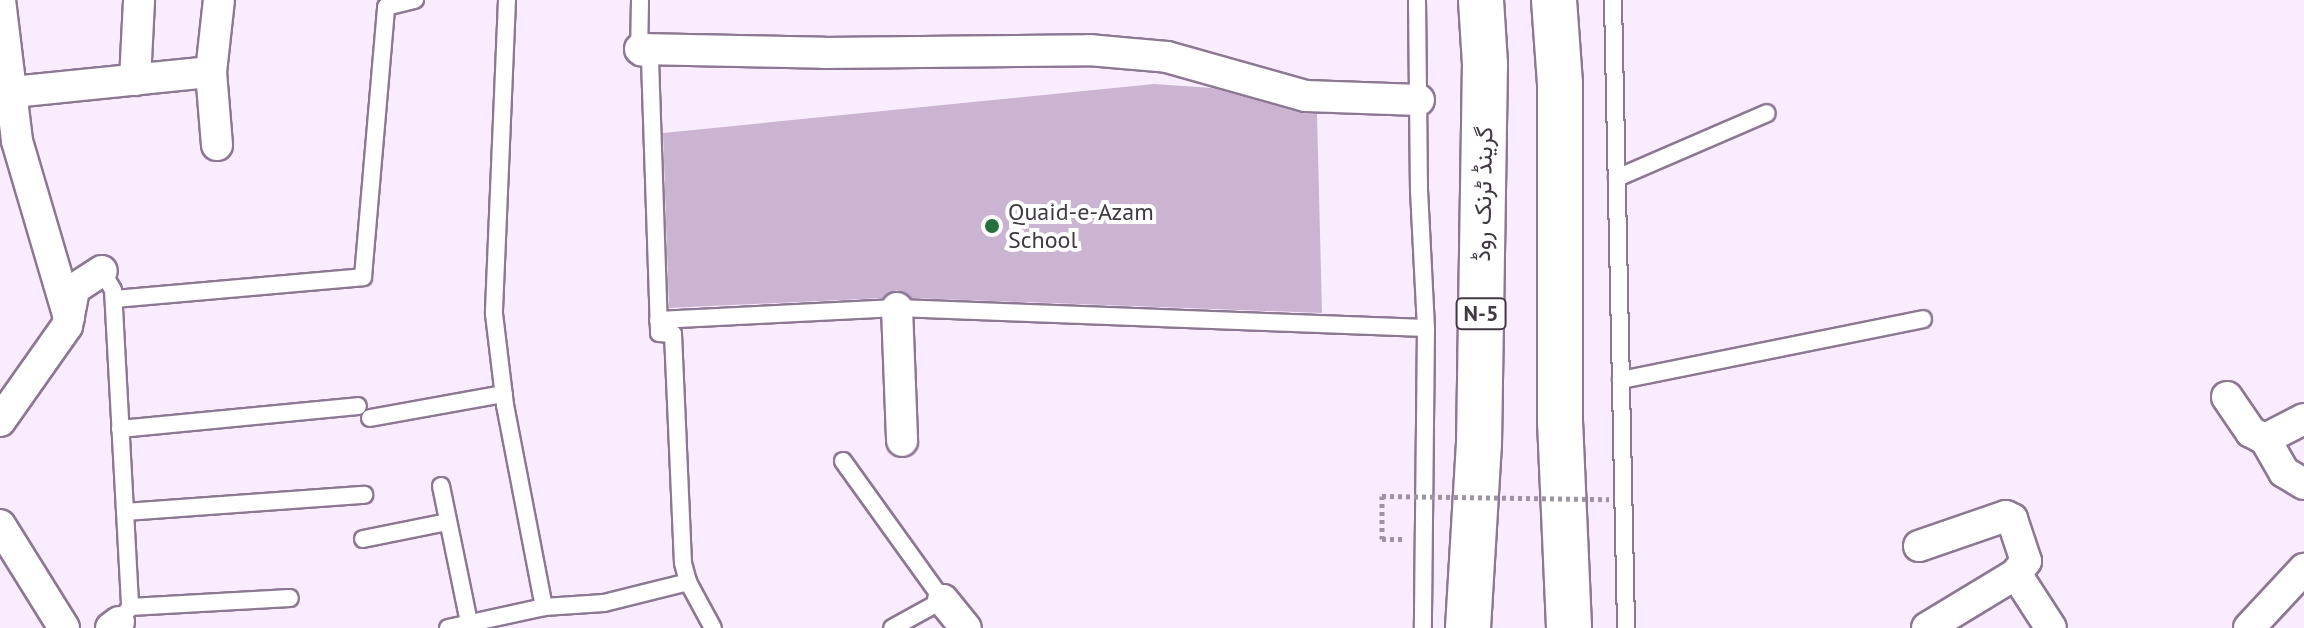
<!DOCTYPE html>
<html>
<head>
<meta charset="utf-8">
<style>
  body { margin:0 }
  #map { position:relative; width:2304px; height:628px; overflow:hidden; background:#faecff; font-family:"PT Sans",Vazirmatn,sans-serif }
  div>[style] { position:absolute }
  .building>* { inset:0; background:#cab4d1 }
  .path>* { height:5px; margin-top:-2.5px; transform-origin:0; background:repeating-linear-gradient(90deg,#9e93a2 0 4px,transparent 0 8px) }
  .roads { filter:drop-shadow(2px 0 #8c7893) drop-shadow(-2px 0 #8c7893) drop-shadow(0 2px #8c7893) drop-shadow(0 -2px #8c7893) }
  .service>* { height:16px; margin:-8px; padding:0 8px; transform-origin:8px; border-radius:8px; background:#fff }
  .minor>* { height:30px; margin:-15px; padding:0 15px; transform-origin:15px; border-radius:15px; background:#fff }
  .trunk>* { height:44px; margin:-22px; padding:0 22px; transform-origin:22px; border-radius:22px; background:#fff }
  .path-bridge>* { height:5px; margin-top:-2.5px; transform-origin:0; background:repeating-linear-gradient(90deg,#9e93a2 0 4px,transparent 0 8px) }
  .dots>* { width:22px; height:22px; translate:-50% -50%; box-sizing:border-box; border:4px solid #fff; border-radius:50% }
  span { translate:-50% -50%; white-space:nowrap; text-align:center; line-height:1.15; -webkit-text-stroke:8px #fff; paint-order:stroke }
  .shield-label span { padding:2px 6px; background:#fff; border:2px solid; border-radius:6px; -webkit-text-stroke-width:0 }
  .shield-label { font-size:22px; color:#413844; font-weight:700 }
  .street-label { font-size:24px; color:#413844 }
  .poi-label { font-size:24px; color:#413844 }
  .left { translate:0 -50%; text-align:left }
</style>
</head>
<body>
<div id="map">
  <div class="building">
    <div style="clip-path:polygon(1154px 84px,1212px 88px,1301px 113px,1317px 114px,1322px 313px,911px 298px,897px 290px,883px 298px,669px 308px,663px 133px)"></div>
  </div>
  <div class="path">
    <div style="left:1382px;top:496px;width:43px;rotate:90deg"></div>
    <div style="left:1382px;top:539px;width:20px"></div>
  </div>
  <div class="roads">
    <div class="service">
      <div style="left:507px;top:0;width:314px;rotate:92.4deg"></div>
      <div style="left:494px;top:314px;width:92px;rotate:83.1deg"></div>
      <div style="left:505px;top:405px;width:206px;rotate:79.1deg"></div>
      <div style="left:640px;top:0;width:57px;rotate:91deg"></div>
      <div style="left:639px;top:57px;width:11px;rotate:10deg"></div>
      <div style="left:650px;top:59px;width:274px;rotate:88.1deg"></div>
      <div style="left:659px;top:333px;width:14px;rotate:4deg"></div>
      <div style="left:673px;top:334px;width:229px;rotate:87.5deg"></div>
      <div style="left:683px;top:563px;width:20px;rotate:75deg"></div>
      <div style="left:688px;top:582px;width:52px;rotate:61.5deg"></div>
      <div style="left:1417px;top:0;width:190px;rotate:89.4deg"></div>
      <div style="left:1419px;top:190px;width:138px;rotate:87.1deg"></div>
      <div style="left:1426px;top:328px;width:300px;rotate:90.6deg"></div>
      <div style="left:1613px;top:0;width:628px;rotate:88.81deg"></div>
      <div style="left:1617px;top:178px;width:163px;rotate:-23.4deg"></div>
      <div style="left:102px;top:271px;width:22px;rotate:60deg"></div>
      <div style="left:113px;top:290px;width:317px;rotate:86.9deg"></div>
      <div style="left:130px;top:607px;width:19px;rotate:126deg"></div>
      <div style="left:119px;top:622px;width:4px;rotate:76deg"></div>
      <div style="left:114px;top:299px;width:250px;rotate:-5deg"></div>
      <div style="left:363px;top:277px;width:271px;rotate:-85.1deg"></div>
      <div style="left:386px;top:7px;width:30px;rotate:-14deg"></div>
      <div style="left:658px;top:320px;width:239px;rotate:-2.9deg"></div>
      <div style="left:897px;top:308px;width:529px;rotate:2.17deg"></div>
      <div style="left:1621px;top:380px;width:308px;rotate:-11.4deg"></div>
      <div style="left:370px;top:418px;width:136px;rotate:-10.2deg"></div>
      <div style="left:120px;top:429px;width:239px;rotate:-5.5deg"></div>
      <div style="left:843px;top:461px;width:171px;rotate:54.3deg"></div>
      <div style="left:943px;top:600px;width:58px;rotate:151.2deg"></div>
      <div style="left:441px;top:486px;width:140px;rotate:78.4deg"></div>
      <div style="left:125px;top:512px;width:240px;rotate:-4.1deg"></div>
      <div style="left:363px;top:539px;width:86px;rotate:-11.4deg"></div>
      <div style="left:130px;top:607px;width:160px;rotate:-3.2deg"></div>
      <div style="left:448px;top:628px;width:98px;rotate:-12.3deg"></div>
      <div style="left:544px;top:607px;width:60px;rotate:-3.8deg"></div>
      <div style="left:604px;top:603px;width:87px;rotate:-14deg"></div>
    </div>
    <div class="minor">
      <div style="left:0;top:0;width:142px;rotate:83.1deg"></div>
      <div style="left:17px;top:141px;width:184px;rotate:73.6deg"></div>
      <div style="left:640px;top:49px;width:184px;rotate:1.2deg"></div>
      <div style="left:824px;top:53px;width:265px;rotate:-0.6deg"></div>
      <div style="left:1089px;top:50px;width:78px;rotate:5.1deg"></div>
      <div style="left:1167px;top:57px;width:144px;rotate:15.7deg"></div>
      <div style="left:1306px;top:96px;width:113px;rotate:2deg"></div>
      <div style="left:135px;top:80px;width:80px;rotate:-87.1deg"></div>
      <div style="left:13px;top:92px;width:199px;rotate:-5.8deg"></div>
      <div style="left:217px;top:145px;width:73px;rotate:-94.7deg"></div>
      <div style="left:211px;top:72px;width:72px;rotate:-83.7deg"></div>
      <div style="left:897px;top:308px;width:133px;rotate:87.8deg"></div>
      <div style="left:2227px;top:397px;width:42px;rotate:55.6deg"></div>
      <div style="left:2251px;top:432px;width:16px;rotate:27deg"></div>
      <div style="left:2265px;top:439px;width:38px;rotate:60deg"></div>
      <div style="left:2284px;top:472px;width:23px;rotate:31deg"></div>
      <div style="left:0;top:421px;width:116px;rotate:-54.8deg"></div>
      <div style="left:67px;top:326px;width:38px;rotate:-79deg"></div>
      <div style="left:74px;top:289px;width:33px;rotate:-33deg"></div>
      <div style="left:2265px;top:439px;width:44px;rotate:-27.1deg"></div>
      <div style="left:0;top:525px;width:121px;rotate:58.1deg"></div>
      <div style="left:1919px;top:546px;width:92px;rotate:-19deg"></div>
      <div style="left:2006px;top:516px;width:7px;rotate:27deg"></div>
      <div style="left:2012px;top:519px;width:44px;rotate:71.6deg"></div>
      <div style="left:2026px;top:561px;width:16px;rotate:128deg"></div>
      <div style="left:2016px;top:574px;width:104px;rotate:148.8deg"></div>
      <div style="left:2016px;top:574px;width:64px;rotate:57.1deg"></div>
      <div style="left:943px;top:600px;width:36px;rotate:51deg"></div>
      <div style="left:111px;top:628px;width:10px;rotate:-37deg"></div>
      <div style="left:2249px;top:628px;width:81px;rotate:-47deg"></div>
    </div>
    <div class="trunk">
      <div style="left:1554px;top:0;width:84px;rotate:85.9deg"></div>
      <div style="left:1560px;top:84px;width:337px;rotate:90deg"></div>
      <div style="left:1560px;top:421px;width:207px;rotate:87.5deg"></div>
      <div style="left:1468px;top:628px;width:184px;rotate:-86.6deg"></div>
      <div style="left:1479px;top:444px;width:380px;rotate:-89.1deg"></div>
      <div style="left:1485px;top:64px;width:64px;rotate:-93.6deg"></div>
    </div>
  </div>
  <div class="path-bridge">
    <div style="left:1382px;top:496px;width:227px;rotate:0.8deg"></div>
  </div>
  <div class="dots">
    <div style="left:992px;top:226px;background:#26703e"></div>
  </div>
  <div class="shield-label">
    <span style="left:1481px;top:314px">N-5</span>
  </div>
  <div class="street-label">
    <span style="left:1483px;top:194px;rotate:-89deg">گرینڈ ٹرنک روڈ</span>
  </div>
  <div class="poi-label">
    <span class="left" style="left:1008px;top:226px">Quaid-e-Azam<br>School</span>
  </div>
</div>
</body>
</html>
